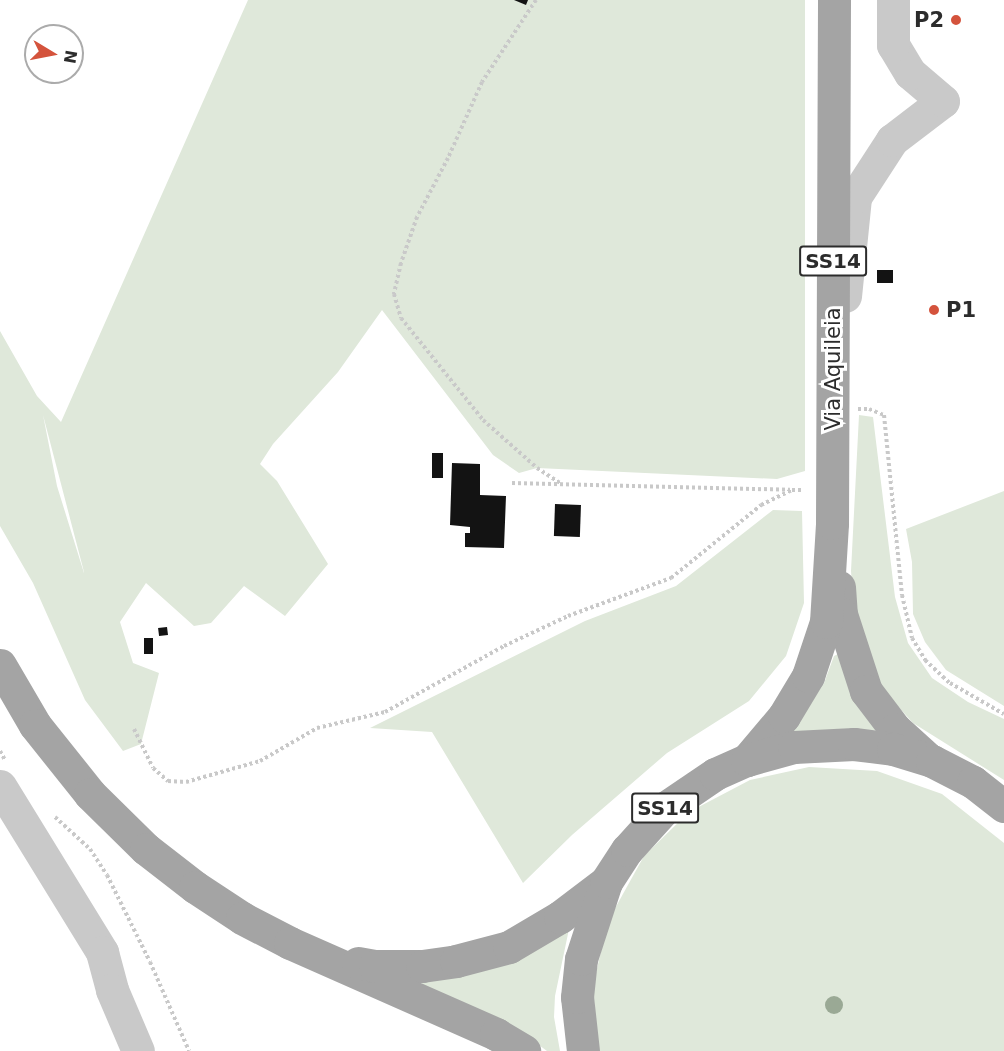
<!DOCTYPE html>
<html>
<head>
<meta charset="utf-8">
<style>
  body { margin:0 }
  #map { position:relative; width:1004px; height:1051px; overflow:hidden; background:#fff; font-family:"DejaVu Sans",sans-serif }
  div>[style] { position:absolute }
  .green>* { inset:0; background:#dfe8da }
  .building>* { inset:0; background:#131313; transform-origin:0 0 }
  .path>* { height:4px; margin-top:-2px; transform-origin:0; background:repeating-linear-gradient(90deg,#c9c9c9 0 3px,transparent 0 6px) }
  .minor>* { height:33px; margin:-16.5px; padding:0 16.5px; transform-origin:16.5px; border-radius:16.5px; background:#c9c9c9 }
  .major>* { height:33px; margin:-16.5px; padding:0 16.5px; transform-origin:16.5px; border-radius:16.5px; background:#a4a4a4 }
  .trees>* { width:18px; height:18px; margin:-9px; border-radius:50%; background:#9aa995 }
  .dots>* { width:16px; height:16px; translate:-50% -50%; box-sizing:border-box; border:3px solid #fff; border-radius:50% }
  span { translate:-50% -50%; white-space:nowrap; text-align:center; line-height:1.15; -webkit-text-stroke:6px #fff; paint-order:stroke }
  .shield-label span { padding:2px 4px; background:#fff; border:2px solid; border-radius:4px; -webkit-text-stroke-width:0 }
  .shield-label { font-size:20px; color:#2c2c2c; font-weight:700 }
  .poi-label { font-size:21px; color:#2c2c2c; font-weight:700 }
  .right { translate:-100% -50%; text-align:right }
  .left { translate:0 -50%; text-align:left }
  .street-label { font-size:21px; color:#2c2c2c }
  .north { position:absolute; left:24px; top:24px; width:60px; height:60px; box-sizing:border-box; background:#fff; border:2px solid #ababab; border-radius:50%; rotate:100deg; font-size:16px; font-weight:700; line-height:24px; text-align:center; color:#2c2c2c }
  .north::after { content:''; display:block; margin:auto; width:21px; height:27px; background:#d4533c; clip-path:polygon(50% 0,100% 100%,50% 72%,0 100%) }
</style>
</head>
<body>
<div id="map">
  <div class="green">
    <div style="clip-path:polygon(evenodd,248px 0,805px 0,805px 471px,777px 479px,537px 468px,519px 473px,493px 455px,382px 310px,338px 372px,273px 444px,260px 464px,277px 481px,328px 564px,285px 616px,244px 586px,211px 623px,194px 626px,146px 583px,120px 622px,133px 663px,159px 673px,141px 744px,123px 751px,85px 700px,33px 583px,0 526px,0 331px,37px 396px,61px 422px,248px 0,43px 415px,84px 572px,84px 573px,57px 486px,43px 415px)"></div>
    <div style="clip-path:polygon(859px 415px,873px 417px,895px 597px,908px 643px,932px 678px,968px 702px,1004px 719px,1004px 780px,913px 723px,876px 682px,855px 628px,851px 571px)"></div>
    <div style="clip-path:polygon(1004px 491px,1004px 706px,946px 670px,925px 642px,913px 614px,912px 562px,906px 529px)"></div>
    <div style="clip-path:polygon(773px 510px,802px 511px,804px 603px,786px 656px,749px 701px,667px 753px,572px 835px,523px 883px,432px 732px,370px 728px,585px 621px,676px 586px)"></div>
    <div style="clip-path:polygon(838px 654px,884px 730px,792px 736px,792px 729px,824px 683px,834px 656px)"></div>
    <div style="clip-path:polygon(809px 767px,877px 771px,942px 794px,1004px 843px,1004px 1051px,598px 1051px,593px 986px,608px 921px,644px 856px,689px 812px,750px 780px)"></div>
    <div style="clip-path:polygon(569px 929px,555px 996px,554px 1017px,560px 1051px,547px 1051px,524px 1034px,421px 985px,423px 980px)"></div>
  </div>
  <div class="building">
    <div style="clip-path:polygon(514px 0,528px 0,526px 5px)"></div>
    <div style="left:893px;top:270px;width:13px;height:16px;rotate:90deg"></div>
    <div style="left:432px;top:453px;width:11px;height:25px"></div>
    <div style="clip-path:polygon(452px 463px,480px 464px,480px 495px,506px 496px,504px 548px,465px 547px,465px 533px,470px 533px,470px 527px,450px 525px)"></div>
    <div style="left:555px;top:504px;width:26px;height:32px;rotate:2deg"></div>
    <div style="left:167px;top:627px;width:8px;height:9px;rotate:83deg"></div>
    <div style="left:144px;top:638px;width:9px;height:16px"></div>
  </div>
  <div class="path">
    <div style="left:536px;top:0;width:98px;rotate:123.4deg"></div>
    <div style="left:482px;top:82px;width:83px;rotate:114.1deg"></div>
    <div style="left:448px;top:158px;width:67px;rotate:117.7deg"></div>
    <div style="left:417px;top:217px;width:49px;rotate:109.2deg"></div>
    <div style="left:401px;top:263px;width:32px;rotate:103deg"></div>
    <div style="left:394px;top:294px;width:25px;rotate:74deg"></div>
    <div style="left:401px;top:318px;width:131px;rotate:51.2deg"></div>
    <div style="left:483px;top:420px;width:72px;rotate:41.6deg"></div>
    <div style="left:537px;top:468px;width:30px;rotate:33deg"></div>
    <div style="left:858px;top:409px;width:11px"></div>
    <div style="left:869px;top:409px;width:16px;rotate:22deg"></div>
    <div style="left:884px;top:415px;width:181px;rotate:84.3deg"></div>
    <div style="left:902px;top:595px;width:44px;rotate:76.9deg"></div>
    <div style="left:912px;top:638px;width:26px;rotate:59deg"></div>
    <div style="left:925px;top:660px;width:34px;rotate:43deg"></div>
    <div style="left:950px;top:683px;width:62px;rotate:29.9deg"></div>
    <div style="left:512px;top:483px;width:278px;rotate:1.4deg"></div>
    <div style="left:134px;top:729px;width:43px;rotate:64deg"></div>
    <div style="left:153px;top:768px;width:20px;rotate:41deg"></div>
    <div style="left:168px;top:781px;width:18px;rotate:3deg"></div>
    <div style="left:186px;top:782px;width:77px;rotate:-15.8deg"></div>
    <div style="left:260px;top:761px;width:66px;rotate:-30.1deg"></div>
    <div style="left:317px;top:728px;width:70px;rotate:-13.2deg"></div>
    <div style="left:385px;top:712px;width:136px;rotate:-29deg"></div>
    <div style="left:504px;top:646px;width:71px;rotate:-25.1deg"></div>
    <div style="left:568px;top:616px;width:110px;rotate:-20.3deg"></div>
    <div style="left:671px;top:578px;width:116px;rotate:-39deg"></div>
    <div style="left:761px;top:505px;width:34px;rotate:-26deg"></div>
    <div style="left:792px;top:490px;width:12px"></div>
    <div style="left:0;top:751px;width:10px;rotate:61deg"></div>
    <div style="left:55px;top:817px;width:47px;rotate:42.4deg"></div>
    <div style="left:90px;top:849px;width:31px;rotate:57deg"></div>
    <div style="left:107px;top:875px;width:97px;rotate:63.7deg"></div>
    <div style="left:150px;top:962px;width:97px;rotate:66.3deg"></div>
  </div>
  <div class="minor">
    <div style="left:845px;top:296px;width:100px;rotate:-84.2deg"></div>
    <div style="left:855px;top:197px;width:68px;rotate:-57deg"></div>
    <div style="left:892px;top:140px;width:64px;rotate:-37.4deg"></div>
    <div style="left:943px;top:101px;width:43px;rotate:-139.7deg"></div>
    <div style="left:910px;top:73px;width:33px;rotate:-121deg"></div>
    <div style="left:893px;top:45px;width:45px;rotate:-90deg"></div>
    <div style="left:0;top:786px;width:195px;rotate:58.4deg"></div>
    <div style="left:102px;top:952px;width:39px;rotate:75deg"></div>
    <div style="left:112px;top:990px;width:66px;rotate:66.9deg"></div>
  </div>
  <div class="major">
    <div style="left:839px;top:587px;width:27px;rotate:86deg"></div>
    <div style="left:841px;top:614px;width:81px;rotate:72deg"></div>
    <div style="left:866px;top:691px;width:48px;rotate:52.7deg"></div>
    <div style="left:895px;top:729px;width:42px;rotate:42.1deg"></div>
    <div style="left:0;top:665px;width:69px;rotate:59.7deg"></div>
    <div style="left:35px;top:725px;width:88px;rotate:51.4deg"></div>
    <div style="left:90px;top:794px;width:78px;rotate:44.5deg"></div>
    <div style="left:146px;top:849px;width:62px;rotate:37.8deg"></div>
    <div style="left:195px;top:887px;width:56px;rotate:33.4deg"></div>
    <div style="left:242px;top:918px;width:54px;rotate:27.5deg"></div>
    <div style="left:290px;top:943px;width:225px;rotate:23.8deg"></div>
    <div style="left:496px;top:1034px;width:33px;rotate:31deg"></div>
    <div style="left:747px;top:760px;width:57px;rotate:-49.9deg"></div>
    <div style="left:784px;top:716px;width:47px;rotate:-59deg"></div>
    <div style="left:808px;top:676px;width:57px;rotate:-71.6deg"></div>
    <div style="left:826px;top:622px;width:99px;rotate:-86.5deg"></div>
    <div style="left:832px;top:523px;width:523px;rotate:-89.78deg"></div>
    <div style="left:358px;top:963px;width:17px;rotate:10deg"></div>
    <div style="left:375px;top:966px;width:47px"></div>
    <div style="left:422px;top:966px;width:34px;rotate:-8deg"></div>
    <div style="left:456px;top:961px;width:55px;rotate:-14.8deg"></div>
    <div style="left:509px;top:947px;width:59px;rotate:-30.5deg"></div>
    <div style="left:560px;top:917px;width:58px;rotate:-37.3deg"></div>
    <div style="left:583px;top:1051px;width:54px;rotate:-96.3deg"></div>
    <div style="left:577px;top:997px;width:38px;rotate:-84deg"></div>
    <div style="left:581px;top:959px;width:81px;rotate:-72deg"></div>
    <div style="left:606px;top:882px;width:38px;rotate:-57deg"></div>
    <div style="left:627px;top:850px;width:57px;rotate:-47.9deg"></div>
    <div style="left:665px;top:808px;width:60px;rotate:-34.2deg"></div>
    <div style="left:715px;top:774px;width:35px;rotate:-24deg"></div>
    <div style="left:747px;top:760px;width:49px;rotate:-15.5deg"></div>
    <div style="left:794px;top:747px;width:60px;rotate:-2.9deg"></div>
    <div style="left:854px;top:744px;width:39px;rotate:7deg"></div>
    <div style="left:893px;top:749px;width:41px;rotate:17.1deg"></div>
    <div style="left:932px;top:761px;width:46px;rotate:27.1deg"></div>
    <div style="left:973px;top:782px;width:39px;rotate:38deg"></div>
  </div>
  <div class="trees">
    <div style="left:834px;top:1005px"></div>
  </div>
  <div class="dots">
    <div style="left:956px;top:20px;background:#d4533c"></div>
    <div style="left:934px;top:310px;background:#d4533c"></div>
  </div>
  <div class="shield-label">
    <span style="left:833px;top:261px">SS14</span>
    <span style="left:665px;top:808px">SS14</span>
  </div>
  <div class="poi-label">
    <span class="right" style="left:944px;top:20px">P2</span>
    <span class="left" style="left:946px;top:310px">P1</span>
  </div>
  <div class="street-label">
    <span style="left:833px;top:369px;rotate:-90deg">Via Aquileia</span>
  </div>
  <div class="north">N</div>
</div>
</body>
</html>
